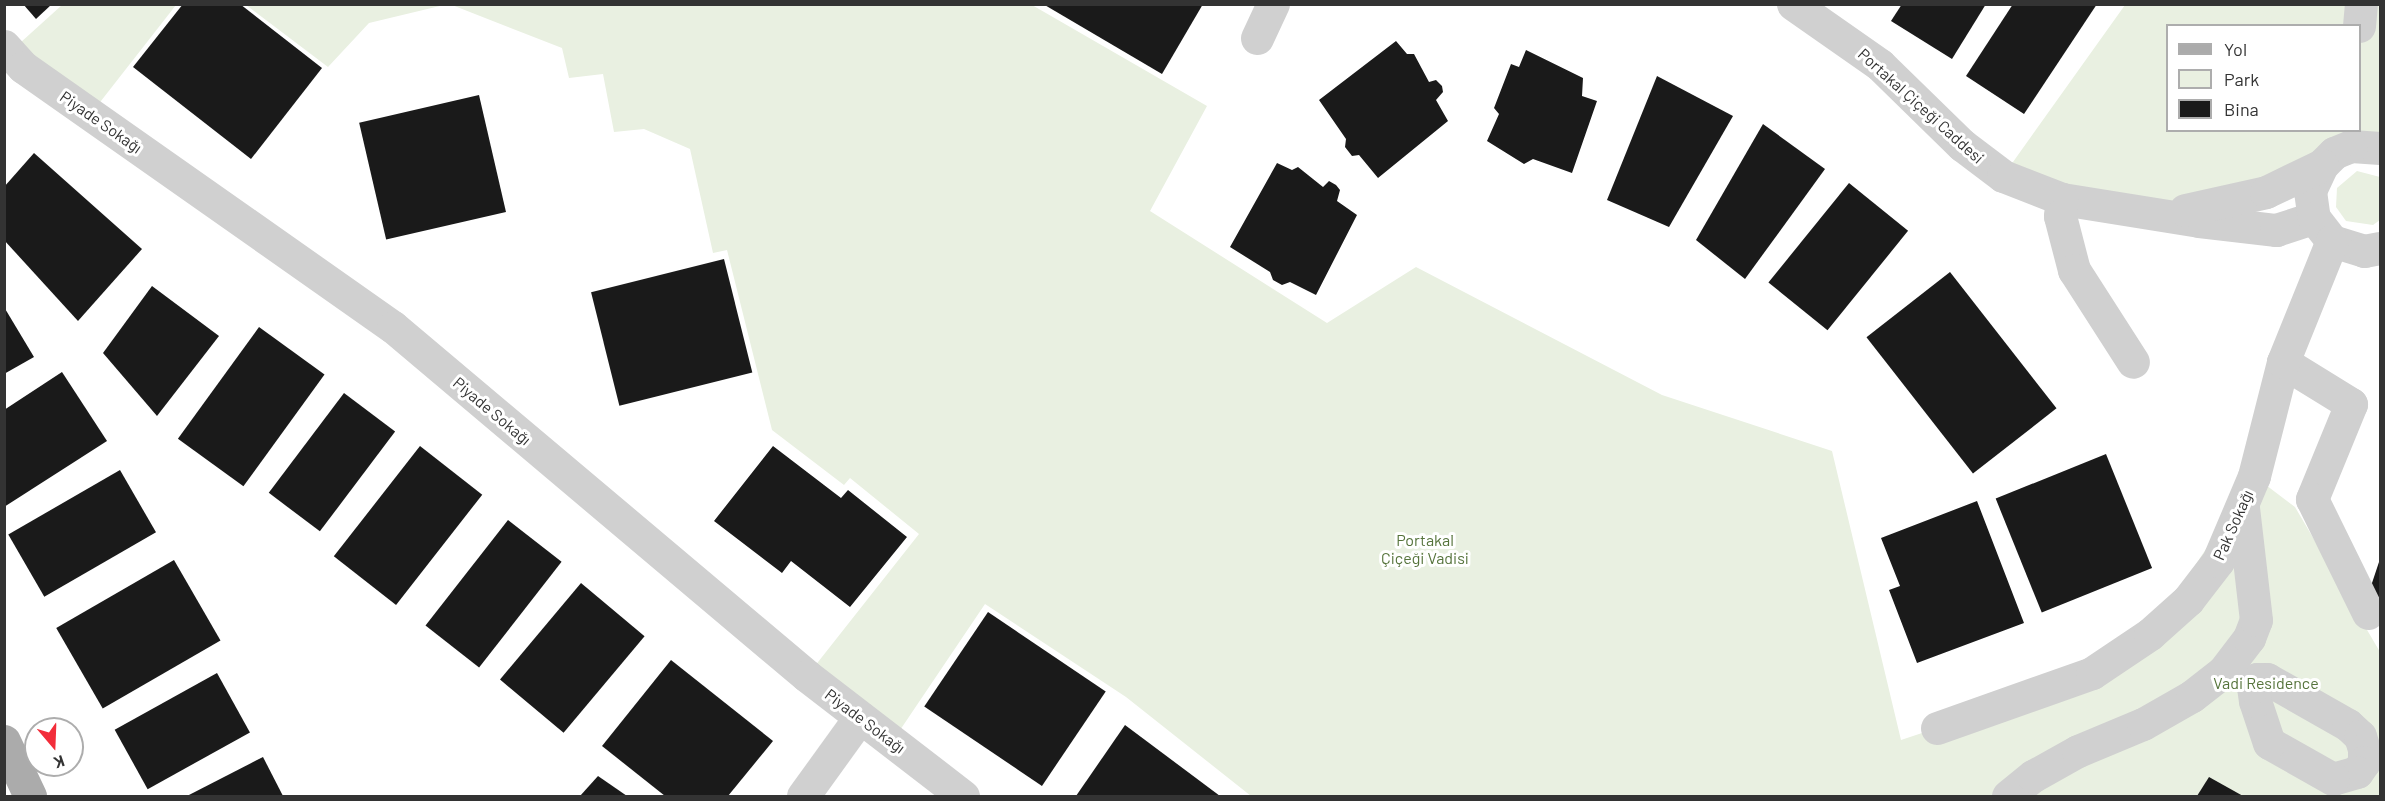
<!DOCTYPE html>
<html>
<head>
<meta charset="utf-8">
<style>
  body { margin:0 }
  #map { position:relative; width:2385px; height:801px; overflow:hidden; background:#fff; font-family:Barlow,sans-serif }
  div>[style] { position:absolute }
  .green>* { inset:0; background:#e9f0e1 }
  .building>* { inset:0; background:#1a1a1a; transform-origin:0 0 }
  .minor>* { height:33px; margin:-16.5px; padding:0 16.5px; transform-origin:16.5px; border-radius:16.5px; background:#d0d0d0 }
  .major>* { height:33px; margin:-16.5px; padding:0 16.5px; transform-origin:16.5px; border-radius:16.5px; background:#ababab }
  span { translate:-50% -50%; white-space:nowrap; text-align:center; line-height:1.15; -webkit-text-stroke:6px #fff; paint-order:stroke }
  .street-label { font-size:16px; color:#333 }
  .park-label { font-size:16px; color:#55733b }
  .frame { position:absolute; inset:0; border:6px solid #333; pointer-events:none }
  .legend { position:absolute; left:2166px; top:24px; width:195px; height:108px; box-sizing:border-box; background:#fff; border:2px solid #adadad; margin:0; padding:8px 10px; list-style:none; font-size:18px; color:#333 }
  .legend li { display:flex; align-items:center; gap:12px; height:30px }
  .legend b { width:30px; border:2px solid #adadad }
  .north { position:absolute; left:24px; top:717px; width:60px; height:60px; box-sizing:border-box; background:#fff; border:2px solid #adadad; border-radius:50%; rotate:161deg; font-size:16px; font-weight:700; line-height:24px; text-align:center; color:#333 }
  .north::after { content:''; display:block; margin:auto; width:21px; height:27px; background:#f22d3a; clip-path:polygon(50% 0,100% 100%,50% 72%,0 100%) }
</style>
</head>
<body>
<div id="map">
  <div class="green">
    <div style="clip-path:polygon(62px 5px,176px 5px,90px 115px,10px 52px)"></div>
    <div style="clip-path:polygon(246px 5px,444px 5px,369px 23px,328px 67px)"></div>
    <div style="clip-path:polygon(452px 5px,1032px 5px,1207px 106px,1150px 211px,1327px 323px,1416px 267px,1662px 395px,1832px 451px,1901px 740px,1937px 728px,2150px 634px,2254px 476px,2295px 507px,2380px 652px,2380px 796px,1251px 796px,1126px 697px,985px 604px,892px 742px,807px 676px,919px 534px,850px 478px,844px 485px,772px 430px,727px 250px,713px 253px,690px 149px,644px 129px,614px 132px,603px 74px,569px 78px,562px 48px)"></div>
    <div style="clip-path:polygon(evenodd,2125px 5px,2380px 5px,2380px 148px,2161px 214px,2003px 176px,2125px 5px,2168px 26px,2360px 26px,2360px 130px,2168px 130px,2168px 26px)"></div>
    <div style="clip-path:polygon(2357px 171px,2380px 177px,2380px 220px,2373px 225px,2346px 221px,2336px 207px,2337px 188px)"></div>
  </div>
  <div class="building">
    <div style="clip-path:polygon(23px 4px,52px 4px,36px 19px)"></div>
    <div style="clip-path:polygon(183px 4px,240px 4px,322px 68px,251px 159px,133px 67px)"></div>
    <div style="clip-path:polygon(1043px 4px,1203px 4px,1162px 74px)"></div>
    <div style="clip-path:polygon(1902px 4px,1986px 4px,1952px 59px,1891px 21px)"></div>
    <div style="clip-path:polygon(2013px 4px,2097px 4px,2024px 114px,1966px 76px)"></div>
    <div style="clip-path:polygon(1396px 41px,1407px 54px,1414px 54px,1429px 82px,1436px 80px,1442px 86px,1443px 92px,1436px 100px,1448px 121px,1378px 178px,1359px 155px,1352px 156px,1345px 147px,1346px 139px,1319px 100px)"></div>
    <div style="clip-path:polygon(1526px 50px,1583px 78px,1582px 96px,1597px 101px,1572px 173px,1533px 159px,1524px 164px,1487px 141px,1499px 114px,1494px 108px,1511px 64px,1519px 67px)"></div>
    <div style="clip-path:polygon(1657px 76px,1733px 116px,1669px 227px,1607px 200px)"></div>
    <div style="left:479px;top:95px;width:120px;height:123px;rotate:77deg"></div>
    <div style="clip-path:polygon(1763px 124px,1825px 169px,1745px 279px,1696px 240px)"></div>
    <div style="clip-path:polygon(34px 153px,142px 249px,78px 321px,4px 240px,4px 187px)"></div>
    <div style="clip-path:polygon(1277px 163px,1292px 170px,1298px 167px,1323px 187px,1329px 181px,1336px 185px,1340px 190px,1337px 201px,1357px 215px,1316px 295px,1290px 282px,1282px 285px,1273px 280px,1270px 272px,1230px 247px)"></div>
    <div style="left:1849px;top:183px;width:76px;height:128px;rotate:39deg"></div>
    <div style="left:724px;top:259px;width:117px;height:137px;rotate:76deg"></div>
    <div style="left:1950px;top:272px;width:173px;height:106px;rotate:52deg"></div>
    <div style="clip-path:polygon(152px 286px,219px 336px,157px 416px,103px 353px)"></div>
    <div style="clip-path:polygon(4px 307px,34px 357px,4px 374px)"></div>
    <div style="left:259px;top:327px;width:81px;height:138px;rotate:36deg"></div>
    <div style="clip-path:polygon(62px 372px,107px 441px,4px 507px,4px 410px)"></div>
    <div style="left:344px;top:393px;width:64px;height:125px;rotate:37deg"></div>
    <div style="left:420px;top:446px;width:79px;height:140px;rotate:38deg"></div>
    <div style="clip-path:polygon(773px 446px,841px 498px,848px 490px,907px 537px,850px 607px,791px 561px,782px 573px,714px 521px)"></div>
    <div style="left:2106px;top:454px;width:123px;height:119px;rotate:68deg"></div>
    <div style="left:120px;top:470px;width:72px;height:129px;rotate:60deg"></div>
    <div style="clip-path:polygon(1977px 501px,2024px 623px,1917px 663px,1889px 590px,1900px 586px,1881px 538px)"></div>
    <div style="left:508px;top:520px;width:68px;height:134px;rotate:38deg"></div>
    <div style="clip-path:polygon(2380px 559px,2380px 611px,2371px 586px)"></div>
    <div style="left:174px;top:560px;width:93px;height:136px;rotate:60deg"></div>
    <div style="left:581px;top:583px;width:83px;height:126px;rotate:40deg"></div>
    <div style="left:988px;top:612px;width:142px;height:114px;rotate:34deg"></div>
    <div style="clip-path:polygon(671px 660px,773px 741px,728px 796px,665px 796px,602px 746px)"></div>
    <div style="left:217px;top:673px;width:68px;height:117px;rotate:61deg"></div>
    <div style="clip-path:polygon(1125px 725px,1220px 796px,1076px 796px)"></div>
    <div style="clip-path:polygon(263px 757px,283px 796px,187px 796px)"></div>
    <div style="clip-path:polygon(598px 776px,627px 796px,580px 796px)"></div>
    <div style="clip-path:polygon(2209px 777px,2243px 796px,2197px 796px)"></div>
  </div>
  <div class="minor">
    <div style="left:1793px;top:4px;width:106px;rotate:35deg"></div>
    <div style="left:1880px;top:65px;width:115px;rotate:44.3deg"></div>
    <div style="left:1962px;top:145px;width:51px;rotate:37.1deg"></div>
    <div style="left:2003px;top:176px;width:63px;rotate:21.3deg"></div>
    <div style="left:2062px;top:199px;width:139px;rotate:9.1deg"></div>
    <div style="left:2199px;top:221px;width:78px;rotate:6.7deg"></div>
    <div style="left:2276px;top:230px;width:40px;rotate:-18deg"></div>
    <div style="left:2359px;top:26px;width:22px;rotate:-85deg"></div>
    <div style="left:1257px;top:38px;width:38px;rotate:-65deg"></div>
    <div style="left:4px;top:46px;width:28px;rotate:48deg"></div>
    <div style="left:23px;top:67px;width:452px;rotate:35.1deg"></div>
    <div style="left:393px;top:327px;width:541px;rotate:40.13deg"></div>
    <div style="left:807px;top:676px;width:197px;rotate:37.6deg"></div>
    <div style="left:2380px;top:148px;width:29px;rotate:-176deg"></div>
    <div style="left:2351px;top:146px;width:18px;rotate:158deg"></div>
    <div style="left:2334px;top:153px;width:17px;rotate:135deg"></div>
    <div style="left:2322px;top:165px;width:29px;rotate:115deg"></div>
    <div style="left:2310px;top:191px;width:27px;rotate:82deg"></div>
    <div style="left:2314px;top:218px;width:29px;rotate:52deg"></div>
    <div style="left:2332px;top:241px;width:34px;rotate:17deg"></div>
    <div style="left:2364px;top:251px;width:16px;rotate:-11deg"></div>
    <div style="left:2062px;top:199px;width:17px;rotate:97deg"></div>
    <div style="left:2060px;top:216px;width:56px;rotate:75.5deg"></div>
    <div style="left:2074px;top:270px;width:109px;rotate:57.3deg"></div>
    <div style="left:2185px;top:210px;width:83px;rotate:-12.5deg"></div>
    <div style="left:2266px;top:192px;width:62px;rotate:-25.7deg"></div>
    <div style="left:2283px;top:362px;width:80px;rotate:31.7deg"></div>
    <div style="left:2351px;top:404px;width:103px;rotate:112.3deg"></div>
    <div style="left:2312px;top:499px;width:127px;rotate:63.8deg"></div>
    <div style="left:2257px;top:679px;width:10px"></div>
    <div style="left:2267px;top:679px;width:93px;rotate:29.6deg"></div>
    <div style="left:2348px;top:725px;width:16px;rotate:43deg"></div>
    <div style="left:2360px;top:736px;width:14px;rotate:73deg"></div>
    <div style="left:2364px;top:749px;width:13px;rotate:90deg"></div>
    <div style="left:2364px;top:762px;width:12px;rotate:125deg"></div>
    <div style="left:2357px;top:772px;width:25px;rotate:164deg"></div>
    <div style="left:2333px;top:779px;width:73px;rotate:-150.6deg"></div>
    <div style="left:2269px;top:743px;width:44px;rotate:-108.4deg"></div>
    <div style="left:2255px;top:701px;width:14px;rotate:-98deg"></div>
    <div style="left:2253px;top:687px;width:9px;rotate:-63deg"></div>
    <div style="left:1937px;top:728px;width:164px;rotate:-19.5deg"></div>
    <div style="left:2092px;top:673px;width:70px;rotate:-33.9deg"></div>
    <div style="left:2150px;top:634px;width:51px;rotate:-41.8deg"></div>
    <div style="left:2188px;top:600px;width:49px;rotate:-52.4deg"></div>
    <div style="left:2218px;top:561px;width:92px;rotate:-67deg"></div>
    <div style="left:2254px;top:476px;width:118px;rotate:-75.7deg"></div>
    <div style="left:2283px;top:362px;width:131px;rotate:-68deg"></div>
    <div style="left:803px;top:796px;width:97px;rotate:-54.2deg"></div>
    <div style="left:2008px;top:796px;width:32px;rotate:-39deg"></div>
    <div style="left:2033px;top:776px;width:51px;rotate:-29.1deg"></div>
    <div style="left:2078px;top:751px;width:70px;rotate:-22.6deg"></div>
    <div style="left:2143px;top:724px;width:56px;rotate:-29.7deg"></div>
    <div style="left:2192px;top:696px;width:39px;rotate:-38deg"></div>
    <div style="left:2223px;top:672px;width:43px;rotate:-52.6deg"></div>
    <div style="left:2249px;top:638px;width:19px;rotate:-69deg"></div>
    <div style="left:2256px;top:620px;width:114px;rotate:-96.6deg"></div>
  </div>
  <div class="major">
    <div style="left:4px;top:741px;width:61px;rotate:64.7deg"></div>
  </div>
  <div class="street-label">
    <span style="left:1921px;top:106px;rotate:42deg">Portakal Çiçeği Caddesi</span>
    <span style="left:101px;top:122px;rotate:35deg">Piyade Sokağı</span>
    <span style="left:492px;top:411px;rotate:40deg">Piyade Sokağı</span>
    <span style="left:2233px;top:525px;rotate:-66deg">Pak Sokağı</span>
    <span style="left:865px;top:721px;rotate:37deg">Piyade Sokağı</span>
  </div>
  <div class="park-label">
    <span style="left:1425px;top:549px">Portakal<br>Çiçeği Vadisi</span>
    <span style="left:2266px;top:683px">Vadi Residence</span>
  </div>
  <div class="frame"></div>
  <ul class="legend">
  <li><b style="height:8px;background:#ababab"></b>Yol</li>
  <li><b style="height:16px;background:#e9f0e1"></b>Park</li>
  <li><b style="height:16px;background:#1a1a1a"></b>Bina</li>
  </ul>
  <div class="north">K</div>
</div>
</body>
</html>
